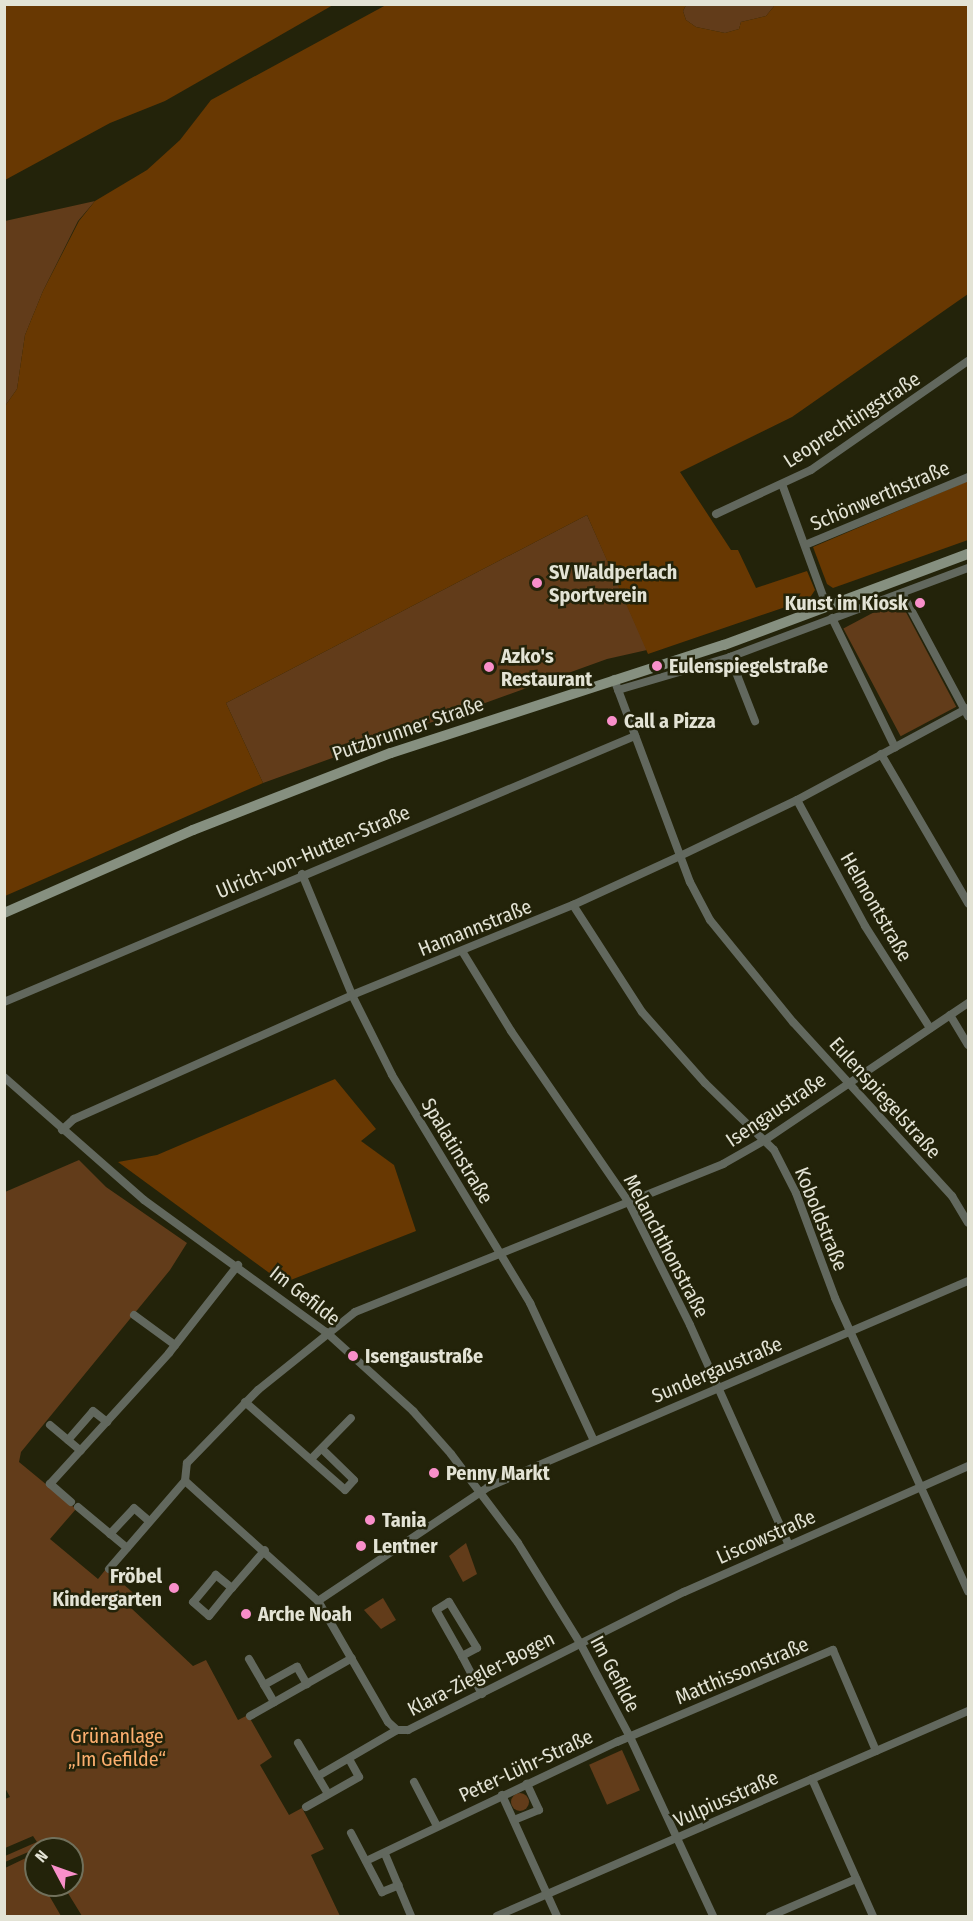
<!DOCTYPE html>
<html>
<head>
<meta charset="utf-8">
<style>
  body { margin:0 }
  #map { position:relative; width:973px; height:1921px; overflow:hidden; background:#23230a; font-family:"Fira Sans Condensed",sans-serif }
  div>[style] { position:absolute }
  .green>* { inset:0; background:#623c1a; transform-origin:0 0 }
  .round { border-radius:50% }
  .forest>* { inset:0; background:#683802 }
  .minor>* { height:8px; margin:-4px; padding:0 4px; transform-origin:4px; border-radius:4px; background:#62685e }
  .secondary>* { height:10px; margin:-5px; padding:0 5px; transform-origin:5px; border-radius:5px; background:#869080 }
  .dots>* { width:16px; height:16px; translate:-50% -50%; box-sizing:border-box; border:3px solid #23230a; border-radius:50% }
  span { translate:-50% -50%; white-space:nowrap; text-align:center; line-height:1.15; -webkit-text-stroke:5px #23230a; paint-order:stroke }
  .street-label { font-size:20px; color:#e3e3d5 }
  .poi-label { font-size:20px; color:#e3e3d5; font-weight:700 }
  .left { translate:0 -50%; text-align:left }
  .right { translate:-100% -50%; text-align:right }
  .park-label { font-size:20px; color:#fcaf6f }
  .frame { position:absolute; inset:0; border:6px solid #e3e3d5; pointer-events:none }
  .north { position:absolute; left:24px; top:1837px; width:60px; height:60px; box-sizing:border-box; background:#23230a; border:2px solid #70705b; border-radius:50%; rotate:311deg; font-size:16px; font-weight:700; line-height:24px; text-align:center; color:#e3e3d5 }
  .north::after { content:''; display:block; margin:auto; width:21px; height:27px; background:#f98fca; clip-path:polygon(50% 0,100% 100%,50% 72%,0 100%) }
</style>
</head>
<body>
<div id="map">
  <div class="green">
    <div style="clip-path:polygon(686px 5px,775px 4px,775px 5px,766px 16px,741px 22px,739px 29px,725px 33px,696px 27px,686px 20px,683px 11px)"></div>
    <div style="clip-path:polygon(95px 201px,78px 221px,43px 291px,25px 335px,17px 389px,5px 406px,5px 221px)"></div>
    <div style="clip-path:polygon(587px 515px,647px 650px,607px 659px,263px 783px,226px 703px)"></div>
    <div style="left:899px;top:599px;width:122px;height:63px;rotate:62deg"></div>
    <div style="clip-path:polygon(79px 1160px,106px 1187px,187px 1243px,170px 1270px,21px 1452px,19px 1462px,76px 1509px,50px 1539px,98px 1579px,106px 1569px,139px 1598px,131px 1608px,193px 1666px,206px 1660px,238px 1720px,248px 1715px,272px 1757px,260px 1765px,289px 1815px,302px 1808px,324px 1849px,311px 1855px,340px 1916px,82px 1916px,63px 1885px,72px 1885px,72px 1849px,40px 1847px,5px 1862px,5px 1856px,37px 1842px,33px 1836px,5px 1848px,5px 1799px,10px 1797px,5px 1788px,5px 1192px)"></div>
    <div style="clip-path:polygon(466px 1543px,477px 1574px,463px 1582px,449px 1556px)"></div>
    <div style="clip-path:polygon(383px 1598px,396px 1620px,381px 1629px,364px 1610px)"></div>
    <div style="left:622px;top:1750px;width:44px;height:36px;rotate:66deg"></div>
    <div class="round" style="left:511px;top:1793px;width:18px;height:18px"></div>
    <div style="clip-path:polygon(28px 1857px,36px 1872px,36px 1885px,43px 1885px,61px 1916px,5px 1916px,5px 1868px)"></div>
  </div>
  <div class="forest">
    <div style="clip-path:polygon(5px 4px,333px 4px,333px 5px,165px 101px,110px 123px,5px 180px)"></div>
    <div style="clip-path:polygon(386px 5px,686px 5px,683px 11px,686px 20px,696px 27px,725px 33px,739px 29px,741px 22px,766px 16px,775px 5px,968px 5px,968px 294px,792px 417px,680px 472px,731px 550px,738px 550px,756px 588px,807px 571px,815px 590px,809px 599px,648px 654px,587px 515px,226px 703px,263px 783px,5px 896px,5px 406px,17px 389px,25px 335px,43px 291px,79px 221px,95px 201px,147px 170px,180px 140px,211px 100px)"></div>
    <div style="clip-path:polygon(968px 481px,968px 540px,833px 588px,827px 584px,813px 547px)"></div>
    <div style="clip-path:polygon(335px 1079px,376px 1129px,361px 1141px,394px 1165px,416px 1231px,283px 1283px,118px 1162px,157px 1155px)"></div>
  </div>
  <div class="minor">
    <div style="left:782px;top:484px;width:131px;rotate:69.9deg"></div>
    <div style="left:716px;top:514px;width:105px;rotate:-24.9deg"></div>
    <div style="left:811px;top:470px;width:191px;rotate:-34.8deg"></div>
    <div style="left:805px;top:545px;width:177px;rotate:-22.6deg"></div>
    <div style="left:902px;top:593px;width:140px;rotate:61.8deg"></div>
    <div style="left:832px;top:618px;width:144px;rotate:64deg"></div>
    <div style="left:730px;top:657px;width:69px;rotate:68.7deg"></div>
    <div style="left:614px;top:679px;width:217px;rotate:69.5deg"></div>
    <div style="left:690px;top:882px;width:43px;rotate:62.2deg"></div>
    <div style="left:710px;top:920px;width:132px;rotate:50.9deg"></div>
    <div style="left:793px;top:1022px;width:236px;rotate:47.6deg"></div>
    <div style="left:952px;top:1196px;width:31px;rotate:59deg"></div>
    <div style="left:618px;top:690px;width:117px;rotate:-16.4deg"></div>
    <div style="left:730px;top:657px;width:254px;rotate:-20.5deg"></div>
    <div style="left:881px;top:754px;width:173px;rotate:59.7deg"></div>
    <div style="left:797px;top:800px;width:143px;rotate:61.6deg"></div>
    <div style="left:865px;top:926px;width:121px;rotate:57.5deg"></div>
    <div style="left:302px;top:874px;width:131px;rotate:67.5deg"></div>
    <div style="left:352px;top:995px;width:89px;rotate:63.4deg"></div>
    <div style="left:392px;top:1075px;width:267px;rotate:58.8deg"></div>
    <div style="left:530px;top:1303px;width:152px;rotate:65.1deg"></div>
    <div style="left:573px;top:905px;width:127px;rotate:57.2deg"></div>
    <div style="left:642px;top:1012px;width:95px;rotate:48.4deg"></div>
    <div style="left:705px;top:1083px;width:96px;rotate:44.2deg"></div>
    <div style="left:774px;top:1150px;width:48px;rotate:62.9deg"></div>
    <div style="left:796px;top:1193px;width:112px;rotate:69.6deg"></div>
    <div style="left:835px;top:1298px;width:322px;rotate:65.6deg"></div>
    <div style="left:462px;top:951px;width:94px;rotate:58.5deg"></div>
    <div style="left:511px;top:1031px;width:209px;rotate:55.5deg"></div>
    <div style="left:629px;top:1203px;width:136px;rotate:63.4deg"></div>
    <div style="left:690px;top:1325px;width:241px;rotate:65.8deg"></div>
    <div style="left:4px;top:1002px;width:685px;rotate:-22.86deg"></div>
    <div style="left:950px;top:1015px;width:35px;rotate:59deg"></div>
    <div style="left:4px;top:1077px;width:186px;rotate:41.3deg"></div>
    <div style="left:144px;top:1200px;width:225px;rotate:36deg"></div>
    <div style="left:326px;top:1332px;width:118px;rotate:42.2deg"></div>
    <div style="left:413px;top:1411px;width:57px;rotate:48.5deg"></div>
    <div style="left:451px;top:1454px;width:111px;rotate:53deg"></div>
    <div style="left:518px;top:1543px;width:118px;rotate:58.2deg"></div>
    <div style="left:580px;top:1643px;width:106px;rotate:62deg"></div>
    <div style="left:630px;top:1737px;width:197px;rotate:65.1deg"></div>
    <div style="left:62px;top:1130px;width:16px;rotate:-43deg"></div>
    <div style="left:74px;top:1119px;width:304px;rotate:-24deg"></div>
    <div style="left:352px;top:995px;width:239px;rotate:-22.2deg"></div>
    <div style="left:573px;top:905px;width:118px;rotate:-24.6deg"></div>
    <div style="left:680px;top:856px;width:130px;rotate:-25.6deg"></div>
    <div style="left:797px;top:800px;width:194px;rotate:-28.3deg"></div>
    <div style="left:134px;top:1315px;width:51px;rotate:36.2deg"></div>
    <div style="left:245px;top:1402px;width:133px;rotate:41.3deg"></div>
    <div style="left:345px;top:1490px;width:13px;rotate:-48deg"></div>
    <div style="left:354px;top:1480px;width:45px;rotate:-135.9deg"></div>
    <div style="left:50px;top:1425px;width:40px;rotate:40deg"></div>
    <div style="left:68px;top:1440px;width:38px;rotate:-49deg"></div>
    <div style="left:93px;top:1411px;width:18px;rotate:38deg"></div>
    <div style="left:311px;top:1459px;width:57px;rotate:-45.7deg"></div>
    <div style="left:71px;top:1502px;width:28px;rotate:-139deg"></div>
    <div style="left:50px;top:1484px;width:177px;rotate:-47.7deg"></div>
    <div style="left:169px;top:1353px;width:112px;rotate:-51.9deg"></div>
    <div style="left:78px;top:1507px;width:64px;rotate:39.9deg"></div>
    <div style="left:110px;top:1534px;width:35px;rotate:-47deg"></div>
    <div style="left:134px;top:1508px;width:20px;rotate:41deg"></div>
    <div style="left:109px;top:1569px;width:116px;rotate:-49.2deg"></div>
    <div style="left:232px;top:1588px;width:21px;rotate:-141deg"></div>
    <div style="left:216px;top:1575px;width:35px;rotate:130deg"></div>
    <div style="left:193px;top:1602px;width:21px;rotate:41deg"></div>
    <div style="left:209px;top:1616px;width:36px;rotate:-51deg"></div>
    <div style="left:232px;top:1588px;width:50px;rotate:-49deg"></div>
    <div style="left:318px;top:1601px;width:205px;rotate:-33.8deg"></div>
    <div style="left:488px;top:1487px;width:522px;rotate:-23.23deg"></div>
    <div style="left:462px;top:1656px;width:17px;rotate:-28deg"></div>
    <div style="left:477px;top:1648px;width:54px;rotate:-121.3deg"></div>
    <div style="left:449px;top:1602px;width:15px;rotate:148deg"></div>
    <div style="left:436px;top:1610px;width:53px;rotate:60.5deg"></div>
    <div style="left:462px;top:1656px;width:43px;rotate:62.2deg"></div>
    <div style="left:249px;top:1659px;width:50px;rotate:59.8deg"></div>
    <div style="left:264px;top:1685px;width:38px;rotate:-29deg"></div>
    <div style="left:297px;top:1667px;width:20px;rotate:60deg"></div>
    <div style="left:250px;top:1716px;width:117px;rotate:-29.6deg"></div>
    <div style="left:397px;top:1730px;width:12px;rotate:-138deg"></div>
    <div style="left:388px;top:1722px;width:140px;rotate:-120deg"></div>
    <div style="left:318px;top:1601px;width:179px;rotate:-137.9deg"></div>
    <div style="left:185px;top:1481px;width:18px;rotate:-84deg"></div>
    <div style="left:187px;top:1463px;width:102px;rotate:-45.8deg"></div>
    <div style="left:258px;top:1390px;width:124px;rotate:-38.8deg"></div>
    <div style="left:355px;top:1312px;width:397px;rotate:-21.9deg"></div>
    <div style="left:723px;top:1164px;width:48px;rotate:-29.7deg"></div>
    <div style="left:765px;top:1140px;width:245px;rotate:-34deg"></div>
    <div style="left:298px;top:1743px;width:59px;rotate:59.5deg"></div>
    <div style="left:318px;top:1776px;width:91px;rotate:-30.2deg"></div>
    <div style="left:397px;top:1730px;width:11px"></div>
    <div style="left:408px;top:1730px;width:309px;rotate:-26.6deg"></div>
    <div style="left:684px;top:1592px;width:311px;rotate:-23.9deg"></div>
    <div style="left:812px;top:1779px;width:150px;rotate:66deg"></div>
    <div style="left:414px;top:1782px;width:50px;rotate:62.4deg"></div>
    <div style="left:502px;top:1795px;width:133px;rotate:65.6deg"></div>
    <div style="left:306px;top:1807px;width:61px;rotate:-29.5deg"></div>
    <div style="left:359px;top:1777px;width:21px;rotate:-119deg"></div>
    <div style="left:514px;top:1820px;width:27px;rotate:-22deg"></div>
    <div style="left:539px;top:1810px;width:29px;rotate:-115deg"></div>
    <div style="left:351px;top:1833px;width:67px;rotate:62.3deg"></div>
    <div style="left:382px;top:1892px;width:18px;rotate:-22deg"></div>
    <div style="left:385px;top:1854px;width:67px;rotate:67.2deg"></div>
    <div style="left:366px;top:1861px;width:278px;rotate:-25.4deg"></div>
    <div style="left:617px;top:1742px;width:235px;rotate:-23.1deg"></div>
    <div style="left:833px;top:1650px;width:110px;rotate:66.9deg"></div>
    <div style="left:497px;top:1916px;width:514px;rotate:-23.52deg"></div>
    <div style="left:770px;top:1916px;width:94px;rotate:-23.3deg"></div>
  </div>
  <div class="secondary">
    <div style="left:4px;top:913px;width:206px;rotate:-23.7deg"></div>
    <div style="left:193px;top:830px;width:212px;rotate:-21.3deg"></div>
    <div style="left:391px;top:753px;width:350px;rotate:-18deg"></div>
    <div style="left:724px;top:645px;width:260px;rotate:-20.5deg"></div>
  </div>
  <div class="dots">
    <div style="left:537px;top:583px;background:#f98fca"></div>
    <div style="left:920px;top:603px;background:#f98fca"></div>
    <div style="left:657px;top:666px;background:#f98fca"></div>
    <div style="left:489px;top:667px;background:#f98fca"></div>
    <div style="left:612px;top:721px;background:#f98fca"></div>
    <div style="left:353px;top:1356px;background:#f98fca"></div>
    <div style="left:434px;top:1473px;background:#f98fca"></div>
    <div style="left:370px;top:1520px;background:#f98fca"></div>
    <div style="left:361px;top:1546px;background:#f98fca"></div>
    <div style="left:174px;top:1588px;background:#f98fca"></div>
    <div style="left:246px;top:1614px;background:#f98fca"></div>
  </div>
  <div class="street-label">
    <span style="left:852px;top:420px;rotate:-33deg">Leoprechtingstraße</span>
    <span style="left:880px;top:496px;rotate:-23deg">Schönwerthstraße</span>
    <span style="left:408px;top:729px;rotate:-19deg">Putzbrunner Straße</span>
    <span style="left:313px;top:852px;rotate:-23deg">Ulrich-von-Hutten-Straße</span>
    <span style="left:876px;top:907px;rotate:60deg">Helmontstraße</span>
    <span style="left:475px;top:928px;rotate:-22deg">Hamannstraße</span>
    <span style="left:885px;top:1098px;rotate:48deg">Eulenspiegelstraße</span>
    <span style="left:776px;top:1110px;rotate:-34deg">Isengaustraße</span>
    <span style="left:457px;top:1151px;rotate:59deg">Spalatinstraße</span>
    <span style="left:821px;top:1219px;rotate:68deg">Koboldstraße</span>
    <span style="left:666px;top:1246px;rotate:62deg">Melanchthonstraße</span>
    <span style="left:305px;top:1296px;rotate:38deg">Im Gefilde</span>
    <span style="left:717px;top:1370px;rotate:-23deg">Sundergaustraße</span>
    <span style="left:766px;top:1537px;rotate:-24deg">Liscowstraße</span>
    <span style="left:742px;top:1671px;rotate:-23deg">Matthissonstraße</span>
    <span style="left:481px;top:1674px;rotate:-27deg">Klara-Ziegler-Bogen</span>
    <span style="left:615px;top:1674px;rotate:62deg">Im Gefilde</span>
    <span style="left:526px;top:1766px;rotate:-25deg">Peter-Lühr-Straße</span>
    <span style="left:726px;top:1799px;rotate:-24deg">Vulpiusstraße</span>
  </div>
  <div class="poi-label">
    <span class="left" style="left:549px;top:584px">SV Waldperlach<br>Sportverein</span>
    <span class="right" style="left:908px;top:603px">Kunst im Kiosk</span>
    <span class="left" style="left:501px;top:668px">Azko's<br>Restaurant</span>
    <span class="left" style="left:669px;top:666px">Eulenspiegelstraße</span>
    <span class="left" style="left:624px;top:721px">Call a Pizza</span>
    <span class="left" style="left:365px;top:1356px">Isengaustraße</span>
    <span class="left" style="left:446px;top:1473px">Penny Markt</span>
    <span class="left" style="left:382px;top:1520px">Tania</span>
    <span class="left" style="left:373px;top:1546px">Lentner</span>
    <span class="right" style="left:162px;top:1588px">Fröbel<br>Kindergarten</span>
    <span class="left" style="left:258px;top:1614px">Arche Noah</span>
  </div>
  <div class="park-label">
    <span style="left:117px;top:1748px">Grünanlage<br>„Im Gefilde“</span>
  </div>
  <div class="frame"></div>
  <div class="north">N</div>
</div>
</body>
</html>
